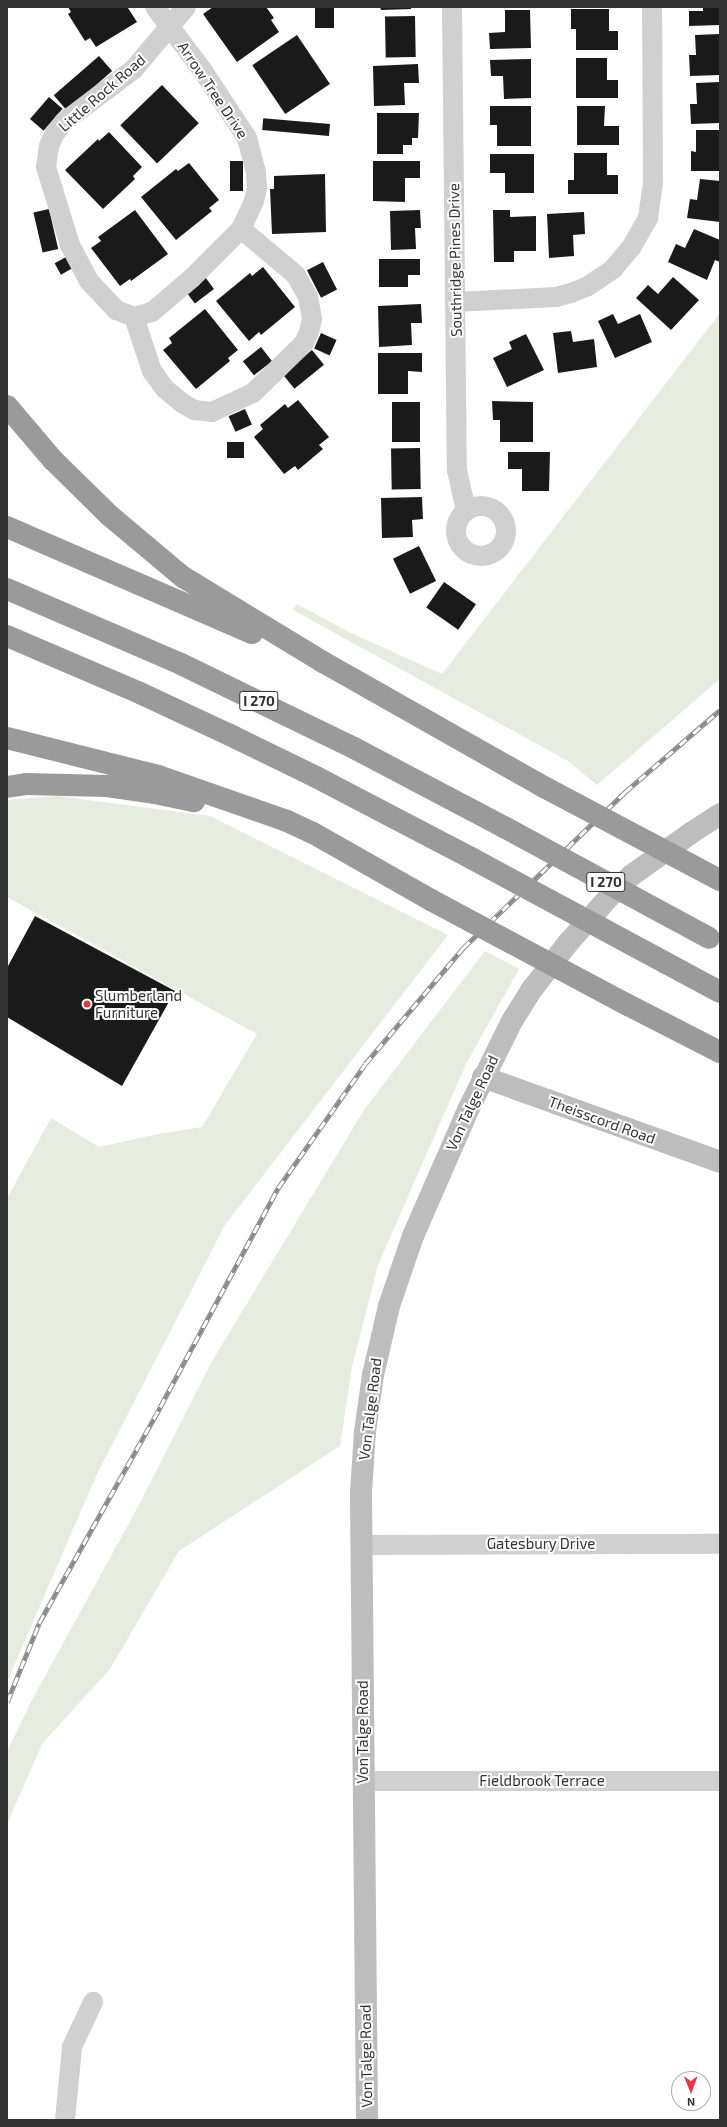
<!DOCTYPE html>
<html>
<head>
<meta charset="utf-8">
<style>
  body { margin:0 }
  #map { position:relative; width:727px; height:2127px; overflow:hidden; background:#fff; font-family:"Exo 2",sans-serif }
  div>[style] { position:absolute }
  .green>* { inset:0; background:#e6ecdf }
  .building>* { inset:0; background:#1a1a1a; transform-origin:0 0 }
  .street>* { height:20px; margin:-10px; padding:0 10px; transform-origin:10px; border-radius:10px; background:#d0d0d0 }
  .street>.ring { margin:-10px; padding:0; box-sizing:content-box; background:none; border:20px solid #d0d0d0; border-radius:50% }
  .secondary>* { height:22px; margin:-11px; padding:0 11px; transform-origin:11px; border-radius:11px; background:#bdbdbd }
  .highway>* { height:22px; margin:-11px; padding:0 11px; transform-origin:11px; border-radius:11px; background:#9a9a9a }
  .rail>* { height:4.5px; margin-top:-2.25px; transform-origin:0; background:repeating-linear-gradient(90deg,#fff 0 9px,#888 0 18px); box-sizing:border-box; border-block:1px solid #888 }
  .highway-bridge>* { height:22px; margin:-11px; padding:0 11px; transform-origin:11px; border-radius:11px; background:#9a9a9a }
  .dots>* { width:11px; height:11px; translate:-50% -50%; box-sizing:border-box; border:2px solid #fff; border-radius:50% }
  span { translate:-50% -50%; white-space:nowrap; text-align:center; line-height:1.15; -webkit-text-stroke:4px #fff; paint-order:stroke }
  .shield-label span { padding:1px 3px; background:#fff; border:1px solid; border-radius:3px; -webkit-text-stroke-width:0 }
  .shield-label { font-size:14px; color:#333; font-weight:700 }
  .street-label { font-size:15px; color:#333 }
  .poi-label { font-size:15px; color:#333 }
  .left { translate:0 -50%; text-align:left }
  .frame { position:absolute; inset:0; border:8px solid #333; pointer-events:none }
  .north { position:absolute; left:671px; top:2071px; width:40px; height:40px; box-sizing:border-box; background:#fff; border:1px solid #adadad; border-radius:50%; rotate:179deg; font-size:11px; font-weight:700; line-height:16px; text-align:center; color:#333 }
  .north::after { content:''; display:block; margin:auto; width:14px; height:18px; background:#e63946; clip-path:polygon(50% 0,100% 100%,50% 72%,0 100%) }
</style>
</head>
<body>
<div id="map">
  <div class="green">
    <div style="clip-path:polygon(720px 313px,720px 679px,597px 785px,568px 761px,293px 610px,297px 604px,349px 632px,442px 674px)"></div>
    <div style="clip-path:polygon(57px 796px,210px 816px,448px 935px,225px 1225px,97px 1474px,7px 1682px,7px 1198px,51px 1118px,99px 1147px,158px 1134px,202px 1127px,257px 1034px,7px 897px,7px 800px)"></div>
    <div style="clip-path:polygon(485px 951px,519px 969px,466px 1064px,378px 1265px,352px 1367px,340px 1446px,179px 1551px,110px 1669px,42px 1744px,7px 1824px,7px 1751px,32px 1700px,140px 1503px,211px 1363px,364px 1110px)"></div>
  </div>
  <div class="building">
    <div style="clip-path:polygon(68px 7px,130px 7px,128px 8px,137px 22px,96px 47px,90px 38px,85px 41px,68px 14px,71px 12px)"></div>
    <div style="clip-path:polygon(213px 7px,266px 7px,274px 18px,271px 20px,279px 32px,237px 62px,203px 14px)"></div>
    <div style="left:315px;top:7px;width:19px;height:21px"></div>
    <div style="clip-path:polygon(380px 7px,411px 7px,411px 9px,381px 10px)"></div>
    <div style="clip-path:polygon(703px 7px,720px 7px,720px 25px,689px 26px,689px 11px,703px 11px)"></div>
    <div style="clip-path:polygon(571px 9px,609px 9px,609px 31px,618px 31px,618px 50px,576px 50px,576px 29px,571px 29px)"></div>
    <div style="clip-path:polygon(505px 10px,530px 10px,531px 48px,490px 49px,489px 33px,505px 32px)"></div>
    <div style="left:415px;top:16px;width:41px;height:30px;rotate:89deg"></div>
    <div style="clip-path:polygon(720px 34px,720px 75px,690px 76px,689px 55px,696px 55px,695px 35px)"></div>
    <div style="left:297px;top:35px;width:59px;height:54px;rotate:56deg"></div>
    <div style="left:99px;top:56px;width:20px;height:60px;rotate:49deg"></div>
    <div style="clip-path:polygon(576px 58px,607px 58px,607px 80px,618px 80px,618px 98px,576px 98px)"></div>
    <div style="clip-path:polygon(531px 59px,531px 98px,504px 99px,503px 76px,491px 76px,490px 60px)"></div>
    <div style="clip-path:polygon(418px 64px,419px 83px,404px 83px,405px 105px,374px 106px,373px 66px)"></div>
    <div style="clip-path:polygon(720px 82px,720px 123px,691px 124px,690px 104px,697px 104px,696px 83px)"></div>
    <div style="left:162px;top:85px;width:53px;height:58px;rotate:46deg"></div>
    <div style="left:49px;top:97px;width:18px;height:29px;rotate:41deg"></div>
    <div style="clip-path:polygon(490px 106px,531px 106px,531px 146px,497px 146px,497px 125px,490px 125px)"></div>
    <div style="clip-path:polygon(577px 106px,605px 106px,604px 126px,619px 126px,619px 145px,577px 145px)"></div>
    <div style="clip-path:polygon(377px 113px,419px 113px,418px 138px,412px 138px,412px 145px,403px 145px,403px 154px,377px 154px)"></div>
    <div style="left:330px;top:124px;width:12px;height:67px;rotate:95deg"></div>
    <div style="clip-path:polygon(696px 130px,720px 130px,720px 171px,691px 171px,691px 151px,696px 152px)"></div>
    <div style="clip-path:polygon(109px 132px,142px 167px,133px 176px,135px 179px,103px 209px,65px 170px,98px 139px,99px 141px)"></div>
    <div style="clip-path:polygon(574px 153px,607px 153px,607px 175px,618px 175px,618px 194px,568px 194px,568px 180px,574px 180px)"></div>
    <div style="clip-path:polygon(490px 154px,534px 154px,534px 193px,505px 193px,505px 173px,490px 173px)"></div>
    <div style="left:230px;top:161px;width:13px;height:30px"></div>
    <div style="clip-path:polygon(373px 161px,420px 161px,420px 178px,405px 178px,405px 202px,373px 201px)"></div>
    <div style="clip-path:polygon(189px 163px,219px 200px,209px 208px,212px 211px,176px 240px,141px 197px,176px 169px,178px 171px)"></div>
    <div style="clip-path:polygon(325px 174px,326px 232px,272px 234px,270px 189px,274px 189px,274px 176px)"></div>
    <div style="clip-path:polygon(700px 179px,720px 181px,720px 222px,687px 218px,690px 199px,697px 200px)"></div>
    <div style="left:49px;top:209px;width:41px;height:16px;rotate:77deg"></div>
    <div style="clip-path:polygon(135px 210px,168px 254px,131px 281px,130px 279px,120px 286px,91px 248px,101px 241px,98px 237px)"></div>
    <div style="clip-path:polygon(420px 210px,421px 228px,415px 228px,416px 249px,391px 250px,390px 211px)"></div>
    <div style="clip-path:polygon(493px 210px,510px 210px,510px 217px,536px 216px,536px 251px,514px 251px,514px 262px,494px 262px)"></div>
    <div style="clip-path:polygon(584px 212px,585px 234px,573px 235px,574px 256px,549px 258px,547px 214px)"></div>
    <div style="clip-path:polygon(694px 229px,720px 240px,720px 262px,715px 260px,707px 280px,668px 262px,676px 244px,685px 248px)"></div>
    <div style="left:66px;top:257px;width:13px;height:13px;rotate:61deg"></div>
    <div style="clip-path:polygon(379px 259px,420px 259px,420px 275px,408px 275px,408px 287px,379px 287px)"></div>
    <div style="left:323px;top:262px;width:31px;height:18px;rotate:63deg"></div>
    <div style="clip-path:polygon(263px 267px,295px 307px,261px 335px,259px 332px,249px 341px,216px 301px,250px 273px,252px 276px)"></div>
    <div style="left:205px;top:277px;width:15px;height:24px;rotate:53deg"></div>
    <div style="clip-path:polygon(673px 277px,699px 300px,671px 330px,636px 298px,648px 285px,658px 294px)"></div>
    <div style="clip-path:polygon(421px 304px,422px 323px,411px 323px,412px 345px,379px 347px,378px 306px)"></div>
    <div style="clip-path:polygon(205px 309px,238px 350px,228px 358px,230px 361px,196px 389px,163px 350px,172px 343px,169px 338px)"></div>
    <div style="clip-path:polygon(613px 314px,618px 324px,640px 314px,652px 342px,615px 358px,598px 321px)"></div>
    <div style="clip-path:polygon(571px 331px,573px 342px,594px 339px,597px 367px,558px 373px,553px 333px)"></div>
    <div style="left:321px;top:333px;width:17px;height:17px;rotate:24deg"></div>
    <div style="clip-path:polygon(526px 334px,544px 370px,507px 387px,493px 358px,512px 349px,509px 342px)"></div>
    <div style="left:261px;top:347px;width:18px;height:23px;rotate:52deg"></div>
    <div style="left:312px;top:350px;width:19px;height:38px;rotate:51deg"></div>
    <div style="clip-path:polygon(378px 353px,422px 353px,422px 372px,408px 371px,408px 394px,378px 394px)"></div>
    <div style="clip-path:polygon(298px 400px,329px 437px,319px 445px,323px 449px,298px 470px,295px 466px,284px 474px,254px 437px,263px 429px,260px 425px,285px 404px,288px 408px)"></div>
    <div style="clip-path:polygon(492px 401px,533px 402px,533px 442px,500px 442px,500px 420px,493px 420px)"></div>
    <div style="left:392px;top:402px;width:28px;height:40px"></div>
    <div style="left:245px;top:409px;width:17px;height:18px;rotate:66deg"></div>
    <div style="left:244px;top:442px;width:16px;height:17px;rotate:90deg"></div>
    <div style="left:420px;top:448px;width:41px;height:29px;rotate:89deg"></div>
    <div style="clip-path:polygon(508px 452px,550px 452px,549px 491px,522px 491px,522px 469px,508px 469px)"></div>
    <div style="clip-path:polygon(422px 497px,423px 519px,412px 520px,413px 537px,382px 538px,381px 498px)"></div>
    <div style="left:419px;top:546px;width:39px;height:29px;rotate:64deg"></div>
    <div style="left:444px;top:582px;width:39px;height:31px;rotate:35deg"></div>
    <div style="clip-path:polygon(35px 916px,175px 991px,122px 1086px,7px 1017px,7px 968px)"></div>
  </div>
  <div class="street">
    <div style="left:186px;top:7px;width:81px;rotate:130deg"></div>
    <div style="left:134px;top:69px;width:88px;rotate:142.9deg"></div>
    <div style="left:64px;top:122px;width:14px;rotate:129deg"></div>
    <div style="left:55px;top:133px;width:14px;rotate:115deg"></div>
    <div style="left:49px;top:146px;width:21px;rotate:98deg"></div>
    <div style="left:46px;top:167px;width:82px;rotate:72.9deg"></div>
    <div style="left:70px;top:245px;width:41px;rotate:62.2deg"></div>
    <div style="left:89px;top:281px;width:40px;rotate:47deg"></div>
    <div style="left:116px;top:310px;width:19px;rotate:21deg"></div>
    <div style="left:134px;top:317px;width:57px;rotate:71.6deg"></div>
    <div style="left:152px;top:371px;width:22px;rotate:54deg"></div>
    <div style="left:165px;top:389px;width:22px;rotate:39deg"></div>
    <div style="left:182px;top:403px;width:14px;rotate:30deg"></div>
    <div style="left:194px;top:410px;width:18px;rotate:6deg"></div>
    <div style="left:212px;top:412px;width:45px;rotate:-24.9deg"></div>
    <div style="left:253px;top:393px;width:71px;rotate:-44.4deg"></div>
    <div style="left:304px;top:343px;width:12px;rotate:-66deg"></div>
    <div style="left:309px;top:332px;width:13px;rotate:-77deg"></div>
    <div style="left:312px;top:319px;width:22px;rotate:-100deg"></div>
    <div style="left:308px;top:297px;width:25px;rotate:-119deg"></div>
    <div style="left:296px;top:275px;width:72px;rotate:-140.1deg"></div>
    <div style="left:452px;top:7px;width:463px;rotate:89.4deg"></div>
    <div style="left:457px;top:470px;width:42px;rotate:77.6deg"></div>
    <div style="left:455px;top:302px;width:101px;rotate:-2.8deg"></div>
    <div style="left:556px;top:297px;width:16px;rotate:-15deg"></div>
    <div style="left:571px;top:293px;width:18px;rotate:-22deg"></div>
    <div style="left:588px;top:286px;width:30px;rotate:-34deg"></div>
    <div style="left:613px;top:269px;width:30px;rotate:-50deg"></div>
    <div style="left:632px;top:246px;width:32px;rotate:-60deg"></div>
    <div style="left:648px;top:218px;width:36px;rotate:-82deg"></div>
    <div style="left:653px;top:182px;width:175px;rotate:-90.3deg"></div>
    <div style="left:134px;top:317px;width:19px;rotate:-16deg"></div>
    <div style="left:152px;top:312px;width:52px;rotate:-40.4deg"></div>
    <div style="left:192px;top:278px;width:69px;rotate:-45deg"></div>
    <div style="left:241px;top:229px;width:31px;rotate:-65deg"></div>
    <div style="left:254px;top:201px;width:13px;rotate:-77deg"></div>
    <div style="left:257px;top:188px;width:16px;rotate:-94deg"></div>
    <div style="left:256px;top:172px;width:35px;rotate:-105deg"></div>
    <div style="left:247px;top:138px;width:80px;rotate:-123.3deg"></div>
    <div style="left:203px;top:71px;width:80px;rotate:-126.9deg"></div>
    <div class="ring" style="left:456px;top:506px;width:30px;height:30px"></div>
    <div style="left:361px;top:1545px;width:359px;rotate:-0.2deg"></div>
    <div style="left:363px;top:1781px;width:357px"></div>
    <div style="left:65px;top:2120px;width:73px;rotate:-84.5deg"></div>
    <div style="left:72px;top:2047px;width:50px;rotate:-65deg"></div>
  </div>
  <div class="secondary">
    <div style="left:483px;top:1077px;width:252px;rotate:19.7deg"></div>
    <div style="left:367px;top:2120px;width:628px;rotate:-90.55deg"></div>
    <div style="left:361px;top:1492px;width:60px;rotate:-86.2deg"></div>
    <div style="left:365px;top:1432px;width:58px;rotate:-82deg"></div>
    <div style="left:373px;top:1375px;width:71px;rotate:-76.9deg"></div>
    <div style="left:389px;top:1306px;width:74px;rotate:-71.1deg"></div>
    <div style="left:413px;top:1236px;width:140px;rotate:-66.4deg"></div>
    <div style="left:469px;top:1108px;width:97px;rotate:-63.7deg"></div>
    <div style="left:512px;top:1021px;width:39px;rotate:-58deg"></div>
    <div style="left:533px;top:988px;width:57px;rotate:-52.1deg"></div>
    <div style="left:568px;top:943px;width:63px;rotate:-48.2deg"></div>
    <div style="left:610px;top:896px;width:30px;rotate:-44deg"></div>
    <div style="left:632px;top:875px;width:72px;rotate:-35.4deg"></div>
    <div style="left:691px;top:833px;width:35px;rotate:-33deg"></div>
  </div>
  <div class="highway">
    <div style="left:7px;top:406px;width:71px;rotate:49.6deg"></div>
    <div style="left:53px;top:460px;width:78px;rotate:44.5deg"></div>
    <div style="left:109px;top:515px;width:97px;rotate:40deg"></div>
    <div style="left:183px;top:577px;width:164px;rotate:31.3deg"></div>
    <div style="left:323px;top:662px;width:254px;rotate:29.5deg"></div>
    <div style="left:7px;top:527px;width:267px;rotate:23.4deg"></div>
    <div style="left:7px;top:589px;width:189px;rotate:23.3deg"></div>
    <div style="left:181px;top:664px;width:192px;rotate:25.9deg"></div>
    <div style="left:354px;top:748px;width:170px;rotate:27.8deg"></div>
    <div style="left:7px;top:636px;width:147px;rotate:23.2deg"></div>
    <div style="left:142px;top:694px;width:97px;rotate:25deg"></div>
    <div style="left:230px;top:735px;width:96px;rotate:26deg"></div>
    <div style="left:316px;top:777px;width:175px;rotate:27.6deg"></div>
    <div style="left:7px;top:738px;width:156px;rotate:14.1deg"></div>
    <div style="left:158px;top:776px;width:137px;rotate:19.2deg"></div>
    <div style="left:287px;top:821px;width:29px;rotate:25deg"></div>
    <div style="left:313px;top:833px;width:136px;rotate:29.6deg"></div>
    <div style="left:7px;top:787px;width:19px;rotate:-9deg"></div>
    <div style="left:26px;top:784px;width:81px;rotate:1.4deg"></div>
    <div style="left:107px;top:786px;width:49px;rotate:8.3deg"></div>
    <div style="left:155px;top:793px;width:40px;rotate:12deg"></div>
    <div style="left:666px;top:963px;width:61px;rotate:28.2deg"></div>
    <div style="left:628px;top:1005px;width:103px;rotate:27.1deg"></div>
  </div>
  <div class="rail">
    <div style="left:7px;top:1702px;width:85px;rotate:-67.9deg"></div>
    <div style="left:39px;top:1623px;width:248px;rotate:-60.7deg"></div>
    <div style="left:160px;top:1407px;width:249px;rotate:-61.7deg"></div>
    <div style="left:278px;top:1188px;width:151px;rotate:-54.9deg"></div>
    <div style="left:365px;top:1064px;width:152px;rotate:-49.8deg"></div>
    <div style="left:463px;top:948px;width:225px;rotate:-43.9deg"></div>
    <div style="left:625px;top:792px;width:125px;rotate:-40.8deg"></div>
  </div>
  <div class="highway-bridge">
    <div style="left:544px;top:787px;width:199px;rotate:27.9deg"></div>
    <div style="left:504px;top:827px;width:233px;rotate:28.4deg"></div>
    <div style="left:471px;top:858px;width:221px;rotate:28.3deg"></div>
    <div style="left:431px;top:900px;width:223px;rotate:28.1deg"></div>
  </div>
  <div class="dots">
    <div style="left:87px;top:1004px;background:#e63946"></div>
  </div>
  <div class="shield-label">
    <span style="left:259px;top:701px">I 270</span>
    <span style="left:606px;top:882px">I 270</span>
  </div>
  <div class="street-label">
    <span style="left:213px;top:90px;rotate:56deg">Arrow Tree Drive</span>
    <span style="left:102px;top:93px;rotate:-41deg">Little Rock Road</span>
    <span style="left:455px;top:260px;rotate:-91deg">Southridge Pines Drive</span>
    <span style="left:472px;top:1103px;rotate:-65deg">Von Talge Road</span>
    <span style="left:602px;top:1120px;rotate:20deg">Theisscord Road</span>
    <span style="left:370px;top:1409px;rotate:-83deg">Von Talge Road</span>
    <span style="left:541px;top:1544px">Gatesbury Drive</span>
    <span style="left:363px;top:1732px;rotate:-90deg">Von Talge Road</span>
    <span style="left:542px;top:1781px">Fieldbrook Terrace</span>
    <span style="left:366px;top:2056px;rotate:-91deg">Von Talge Road</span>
  </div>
  <div class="poi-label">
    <span class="left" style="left:95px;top:1004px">Slumberland<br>Furniture</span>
  </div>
  <div class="frame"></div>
  <div class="north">N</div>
</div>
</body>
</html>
